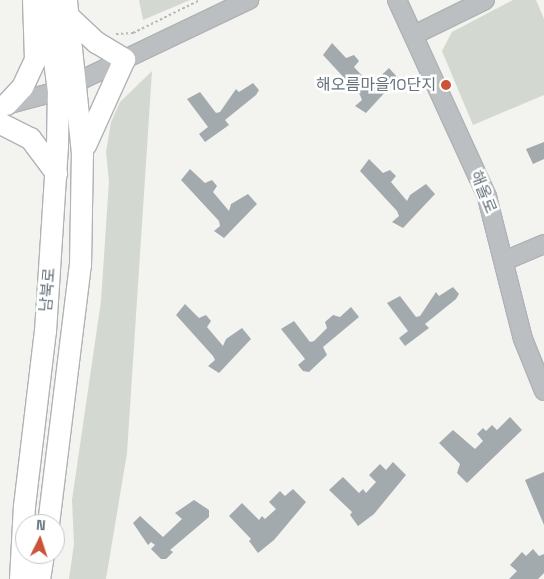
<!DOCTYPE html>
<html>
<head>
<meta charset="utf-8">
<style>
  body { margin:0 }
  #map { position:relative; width:544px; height:579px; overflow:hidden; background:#f3f3f0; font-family:"Space Grotesk","Noto Sans KR",sans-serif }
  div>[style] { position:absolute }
  .green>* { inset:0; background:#d3d8d0 }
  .building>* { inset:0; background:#a3aaae }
  .path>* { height:2px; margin-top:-1px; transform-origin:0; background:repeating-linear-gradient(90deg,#b5b8ba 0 2.5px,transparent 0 5px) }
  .roads { filter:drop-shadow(1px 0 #afb3b6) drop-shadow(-1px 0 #afb3b6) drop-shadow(0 1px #afb3b6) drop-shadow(0 -1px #afb3b6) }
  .minor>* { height:18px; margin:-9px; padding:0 9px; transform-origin:9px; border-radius:9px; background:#bbbfc1 }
  .major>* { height:21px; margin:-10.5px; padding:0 10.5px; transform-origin:10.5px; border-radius:10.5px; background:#fff }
  .dots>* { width:14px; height:14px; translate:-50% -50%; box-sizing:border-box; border:2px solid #fff; border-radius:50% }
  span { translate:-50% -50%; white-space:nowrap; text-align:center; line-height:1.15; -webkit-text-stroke:5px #fff; paint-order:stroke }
  .poi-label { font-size:16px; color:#66747d }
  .right { translate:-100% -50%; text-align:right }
  .street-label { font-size:16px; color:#66747d }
  .north { position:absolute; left:15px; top:514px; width:50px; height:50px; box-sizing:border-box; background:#fff; border:1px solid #c2c7cb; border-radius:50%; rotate:4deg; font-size:14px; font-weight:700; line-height:20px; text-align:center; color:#66747d }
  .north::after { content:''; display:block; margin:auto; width:18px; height:22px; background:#cb5338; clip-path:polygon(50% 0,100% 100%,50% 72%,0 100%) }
</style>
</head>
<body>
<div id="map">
  <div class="green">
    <div style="clip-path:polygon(139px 0,190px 0,143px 20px)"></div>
    <div style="clip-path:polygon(513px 0,536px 0,544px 19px,544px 95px,473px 125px,442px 51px,452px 32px)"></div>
    <div style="clip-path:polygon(152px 71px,127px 453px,106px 579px,69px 579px,74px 544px,72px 500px,101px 301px,109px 181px,106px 152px,111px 122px,120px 102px)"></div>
  </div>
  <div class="building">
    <div style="clip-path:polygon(332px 43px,346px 58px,354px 55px,359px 61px,354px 67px,371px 85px,389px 68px,398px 78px,366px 113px,355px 106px,362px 100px,360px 95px,323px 55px)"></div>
    <div style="clip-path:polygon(253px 83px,259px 90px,256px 95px,225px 120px,229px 125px,205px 142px,199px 134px,208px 127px,187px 99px,200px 92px,216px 113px,220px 112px,236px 89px,239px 92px)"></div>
    <div style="clip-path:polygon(544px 142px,544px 159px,533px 164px,526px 149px)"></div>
    <div style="clip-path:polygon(369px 159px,383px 173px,390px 170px,396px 176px,391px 182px,407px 201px,410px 195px,426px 184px,435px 194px,403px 228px,392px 222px,399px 216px,397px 211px,360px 171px)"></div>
    <div style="clip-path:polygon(190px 169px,205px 183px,212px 180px,217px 186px,213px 192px,229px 211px,231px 204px,248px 194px,257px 204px,224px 238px,214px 231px,220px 226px,219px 221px,181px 180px)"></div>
    <div style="clip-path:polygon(453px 287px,459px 294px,456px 299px,425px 324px,429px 328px,405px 346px,399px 338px,408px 331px,387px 303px,400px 296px,416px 317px,420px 316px,436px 292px,439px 296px)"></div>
    <div style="clip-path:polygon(185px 304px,199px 318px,206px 315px,211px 321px,207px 327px,223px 346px,226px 339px,242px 328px,251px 339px,219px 373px,208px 366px,215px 360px,213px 356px,176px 315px)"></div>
    <div style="clip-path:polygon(351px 307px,359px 317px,323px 347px,327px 355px,309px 372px,303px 371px,298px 365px,305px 359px,281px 329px,294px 321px,310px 342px,314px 341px,327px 328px,325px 322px,333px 315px,340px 317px)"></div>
    <div style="clip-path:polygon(510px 417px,522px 430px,467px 483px,457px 473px,460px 464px,439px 443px,453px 430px,475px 449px,483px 441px,477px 434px,483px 428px,486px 431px,492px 425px,497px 430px)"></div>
    <div style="clip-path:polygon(393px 462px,406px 475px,374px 514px,358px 526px,350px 515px,352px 512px,329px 490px,343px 477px,359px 493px,363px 489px,366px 493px,376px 482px,369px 475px,380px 464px,386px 470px)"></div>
    <div style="clip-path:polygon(544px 472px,544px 525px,525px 480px)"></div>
    <div style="clip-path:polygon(293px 489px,306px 502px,274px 540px,258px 553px,249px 541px,251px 539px,229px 516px,242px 503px,259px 520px,262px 516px,265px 519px,276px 509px,269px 502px,280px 491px,285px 496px)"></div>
    <div style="clip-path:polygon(194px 500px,209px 510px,209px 517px,170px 550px,173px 552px,166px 559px,161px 559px,151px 549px,155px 545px,151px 542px,148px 545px,133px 523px,140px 516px,163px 537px,182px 519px,175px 513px)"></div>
    <div style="clip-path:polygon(533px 549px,539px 556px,544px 554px,544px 573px,538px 579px,509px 579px,517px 571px,510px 565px,522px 552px,526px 556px)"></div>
  </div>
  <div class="path">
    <div style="left:116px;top:34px;width:17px;rotate:-3deg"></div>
    <div style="left:133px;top:33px;width:75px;rotate:-26.2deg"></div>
  </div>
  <div class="roads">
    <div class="minor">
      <div style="left:397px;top:0;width:217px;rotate:65.4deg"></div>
      <div style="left:487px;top:197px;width:146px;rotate:75.8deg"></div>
      <div style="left:523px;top:339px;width:56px;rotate:68deg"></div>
      <div style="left:414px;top:35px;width:79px;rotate:-26.2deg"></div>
      <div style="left:2px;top:106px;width:58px;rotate:-15deg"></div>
      <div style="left:58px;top:91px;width:212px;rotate:-25.5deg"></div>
      <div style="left:504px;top:261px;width:43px;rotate:-23deg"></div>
    </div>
    <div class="major">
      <div style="left:69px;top:17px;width:37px;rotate:43deg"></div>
      <div style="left:96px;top:42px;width:33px;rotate:31deg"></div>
      <div style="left:124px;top:59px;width:94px;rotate:114.4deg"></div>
      <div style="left:6px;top:104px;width:23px;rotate:-47deg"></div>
      <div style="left:22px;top:87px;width:31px;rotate:-65deg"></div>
      <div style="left:35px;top:59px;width:59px;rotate:-91.9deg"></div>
      <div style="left:0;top:123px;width:34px;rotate:27deg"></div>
      <div style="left:30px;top:138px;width:44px;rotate:53.4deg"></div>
      <div style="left:48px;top:524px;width:261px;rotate:-83deg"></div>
      <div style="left:80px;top:265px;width:112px;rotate:-89deg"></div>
      <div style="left:82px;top:153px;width:154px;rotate:-96deg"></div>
      <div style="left:20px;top:579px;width:73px;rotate:-86.9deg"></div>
      <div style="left:24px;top:506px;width:176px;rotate:-83.2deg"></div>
      <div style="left:45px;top:331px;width:185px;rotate:-86.3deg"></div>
      <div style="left:57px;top:146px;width:55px;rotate:-89deg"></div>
      <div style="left:58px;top:91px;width:92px;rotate:-97.5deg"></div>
      <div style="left:39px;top:579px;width:25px;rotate:-81deg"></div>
    </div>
  </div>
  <div class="dots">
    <div style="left:446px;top:85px;background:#cb5338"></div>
  </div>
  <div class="poi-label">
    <span class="right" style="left:436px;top:85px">해오름마을10단지</span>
  </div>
  <div class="street-label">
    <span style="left:483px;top:192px;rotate:68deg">해올로</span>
    <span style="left:48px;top:290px;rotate:-85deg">남북로</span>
  </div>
  <div class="north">N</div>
</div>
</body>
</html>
